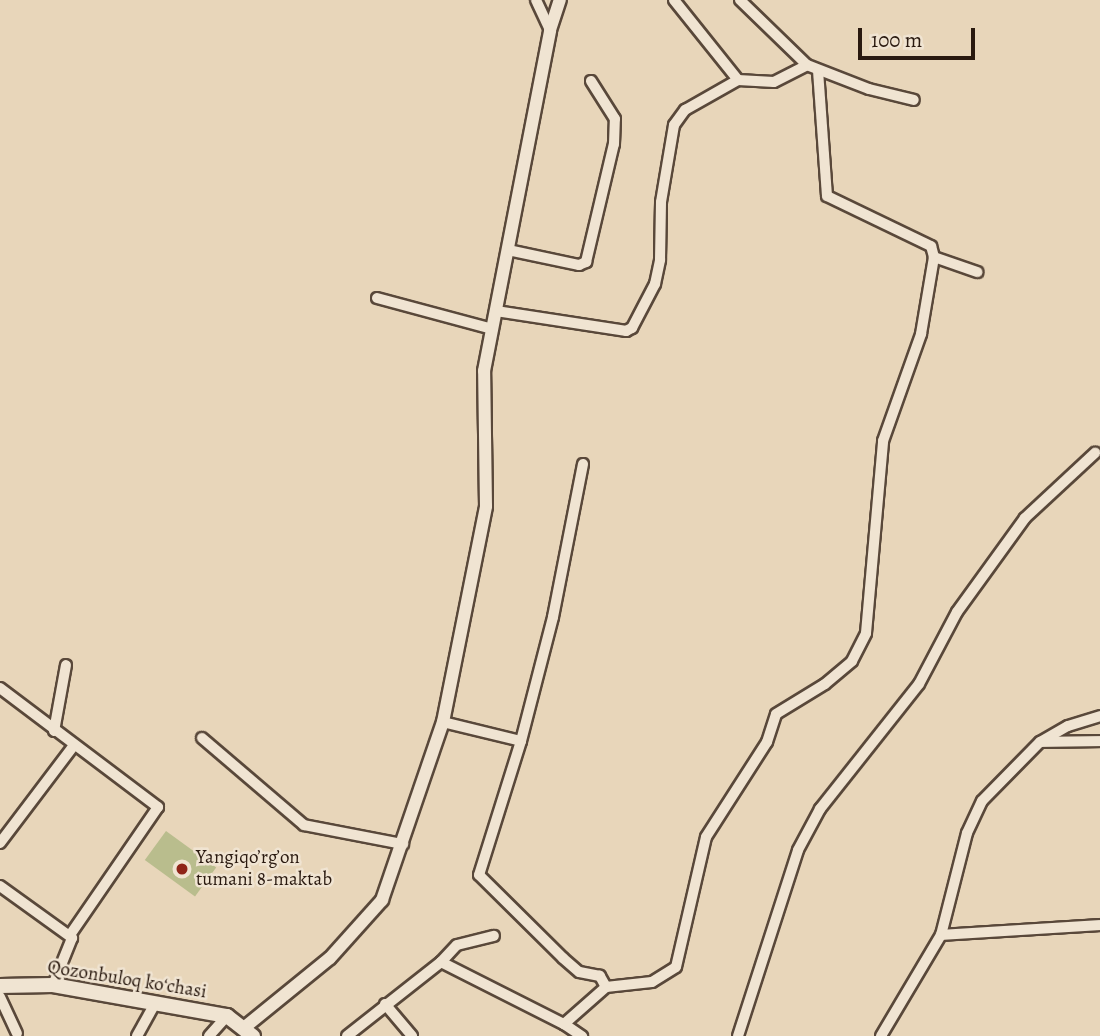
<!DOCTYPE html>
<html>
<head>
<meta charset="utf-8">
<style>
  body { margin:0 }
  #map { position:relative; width:1100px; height:1036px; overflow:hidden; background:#e8d6ba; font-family:Alegreya,serif }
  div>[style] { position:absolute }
  .green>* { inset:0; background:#b9bd8d; transform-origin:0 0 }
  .roads { filter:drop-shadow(2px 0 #59483a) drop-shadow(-2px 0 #59483a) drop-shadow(0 2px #59483a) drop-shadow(0 -2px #59483a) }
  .minor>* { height:10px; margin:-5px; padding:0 5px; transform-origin:5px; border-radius:5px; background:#f0e4d2 }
  .tertiary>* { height:12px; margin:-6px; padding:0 6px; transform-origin:6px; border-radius:6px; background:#f0e4d2 }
  .secondary>* { height:14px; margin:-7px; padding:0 7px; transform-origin:7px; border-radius:7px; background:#f0e4d2 }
  .dots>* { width:19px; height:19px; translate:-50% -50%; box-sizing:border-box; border:4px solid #f0e4d2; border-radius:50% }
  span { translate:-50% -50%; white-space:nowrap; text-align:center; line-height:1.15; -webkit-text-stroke:5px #f0e4d2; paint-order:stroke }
  .poi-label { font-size:19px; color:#29190f }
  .left { translate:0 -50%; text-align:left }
  .street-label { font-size:19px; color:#29190f }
  .scale { position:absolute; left:858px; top:28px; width:117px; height:32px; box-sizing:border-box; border:4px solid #29190f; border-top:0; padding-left:9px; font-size:21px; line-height:24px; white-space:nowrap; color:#29190f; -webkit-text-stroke:5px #f0e4d2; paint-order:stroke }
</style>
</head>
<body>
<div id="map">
  <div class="green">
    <div style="left:166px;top:831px;width:62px;height:36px;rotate:36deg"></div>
  </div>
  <div class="roads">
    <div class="minor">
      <div style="left:536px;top:0;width:33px;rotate:65deg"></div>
      <div style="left:674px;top:0;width:102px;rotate:51.3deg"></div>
      <div style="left:738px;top:80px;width:36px;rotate:3deg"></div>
      <div style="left:774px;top:82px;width:37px;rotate:-27deg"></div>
      <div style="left:740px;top:0;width:93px;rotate:44.1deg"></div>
      <div style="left:807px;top:65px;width:66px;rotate:21.2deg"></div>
      <div style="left:869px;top:89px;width:46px;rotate:13.7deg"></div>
      <div style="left:508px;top:250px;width:73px;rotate:11.9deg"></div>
      <div style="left:579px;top:265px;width:8px;rotate:-23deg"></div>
      <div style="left:586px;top:262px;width:121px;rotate:-76.7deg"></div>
      <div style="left:614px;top:144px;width:25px;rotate:-88deg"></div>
      <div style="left:615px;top:119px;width:45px;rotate:-122.3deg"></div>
      <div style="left:934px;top:257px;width:46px;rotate:19.2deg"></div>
      <div style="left:377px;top:298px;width:120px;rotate:15deg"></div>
      <div style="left:496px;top:311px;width:132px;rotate:8.7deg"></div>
      <div style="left:626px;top:331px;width:7px;rotate:-27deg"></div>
      <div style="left:632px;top:328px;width:50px;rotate:-62.4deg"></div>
      <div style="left:655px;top:284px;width:25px;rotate:-78deg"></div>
      <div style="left:660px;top:260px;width:58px;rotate:-89deg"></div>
      <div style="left:661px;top:202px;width:78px;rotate:-80.4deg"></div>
      <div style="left:674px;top:125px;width:19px;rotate:-54deg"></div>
      <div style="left:685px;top:110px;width:61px;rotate:-29.5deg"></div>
      <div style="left:0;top:688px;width:198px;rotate:37deg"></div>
      <div style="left:158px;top:807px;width:155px;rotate:124.5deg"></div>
      <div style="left:54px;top:731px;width:67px;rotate:-79.7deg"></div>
      <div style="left:202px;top:738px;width:134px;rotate:40.5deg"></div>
      <div style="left:304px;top:825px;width:101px;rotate:10.9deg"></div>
      <div style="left:521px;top:741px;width:128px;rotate:-75.5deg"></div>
      <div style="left:553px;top:617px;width:156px;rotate:-78.9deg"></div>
      <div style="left:1041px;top:742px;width:59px;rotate:-1deg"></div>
      <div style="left:0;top:843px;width:123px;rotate:-52.9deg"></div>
      <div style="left:0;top:886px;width:89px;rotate:35.8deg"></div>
      <div style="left:72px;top:938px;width:51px;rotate:112deg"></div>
      <div style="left:941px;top:935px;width:159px;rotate:-3.6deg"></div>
      <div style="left:441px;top:962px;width:23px;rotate:-47deg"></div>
      <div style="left:457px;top:945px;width:38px;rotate:-14deg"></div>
      <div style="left:606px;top:987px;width:46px;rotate:-6.2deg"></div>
      <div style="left:652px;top:982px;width:28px;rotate:-32deg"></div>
      <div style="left:676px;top:967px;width:133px;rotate:-77deg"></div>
      <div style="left:706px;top:837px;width:113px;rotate:-57.3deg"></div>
      <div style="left:767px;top:742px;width:29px;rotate:-72deg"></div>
      <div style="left:776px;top:714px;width:57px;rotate:-31.5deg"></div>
      <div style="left:825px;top:684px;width:35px;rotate:-40deg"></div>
      <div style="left:852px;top:661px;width:31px;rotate:-63deg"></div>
      <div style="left:866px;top:633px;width:193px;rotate:-84.9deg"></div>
      <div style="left:883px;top:441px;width:114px;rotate:-70.4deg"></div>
      <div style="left:921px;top:334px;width:78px;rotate:-80.4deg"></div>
      <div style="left:934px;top:257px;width:11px;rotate:-105deg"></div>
      <div style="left:931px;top:246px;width:115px;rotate:-154.3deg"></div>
      <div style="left:827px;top:196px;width:126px;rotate:-94.1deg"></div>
      <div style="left:0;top:997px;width:40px;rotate:65deg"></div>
      <div style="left:385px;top:1004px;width:42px;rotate:49.8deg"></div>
      <div style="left:564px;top:1024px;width:22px;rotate:34deg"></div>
      <div style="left:137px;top:1036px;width:37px;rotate:-61deg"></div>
      <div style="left:209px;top:1036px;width:27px;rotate:-48deg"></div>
      <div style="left:347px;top:1036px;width:120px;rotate:-38.2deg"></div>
      <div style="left:441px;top:962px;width:138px;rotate:26.8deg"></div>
      <div style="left:564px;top:1024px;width:56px;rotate:-41.4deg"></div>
      <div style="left:606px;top:987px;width:13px;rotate:-119deg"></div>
      <div style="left:600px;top:976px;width:21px;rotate:-169deg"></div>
      <div style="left:579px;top:972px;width:21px;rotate:-139deg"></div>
      <div style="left:563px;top:958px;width:118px;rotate:-135.3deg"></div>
      <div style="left:479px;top:875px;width:140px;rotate:-72.6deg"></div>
      <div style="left:521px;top:741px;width:80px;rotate:-166.3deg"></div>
      <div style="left:738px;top:1036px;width:195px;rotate:-72.1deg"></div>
      <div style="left:798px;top:850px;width:47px;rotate:-61.8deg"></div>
      <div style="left:820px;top:809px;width:159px;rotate:-51.6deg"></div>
      <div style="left:919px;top:684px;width:81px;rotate:-62.2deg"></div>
      <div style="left:957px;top:612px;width:116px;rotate:-54.1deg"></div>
      <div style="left:1025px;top:518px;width:96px;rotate:-42.9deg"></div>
      <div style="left:881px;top:1036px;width:117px;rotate:-59.3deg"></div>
      <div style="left:941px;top:935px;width:105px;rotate:-75.7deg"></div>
      <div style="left:967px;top:833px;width:35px;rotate:-65deg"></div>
      <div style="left:982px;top:801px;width:83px;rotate:-45.5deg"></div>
      <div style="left:1040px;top:742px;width:32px;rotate:-30deg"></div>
      <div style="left:1068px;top:726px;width:34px;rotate:-17deg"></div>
    </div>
    <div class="tertiary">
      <div style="left:245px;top:1027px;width:109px;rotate:-39.1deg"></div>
      <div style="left:330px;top:958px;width:78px;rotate:-48.1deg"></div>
      <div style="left:382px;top:900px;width:188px;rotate:-71.1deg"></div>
      <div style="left:443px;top:722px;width:220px;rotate:-78.7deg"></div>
      <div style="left:486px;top:506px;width:135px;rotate:-90.8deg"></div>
      <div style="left:484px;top:371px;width:347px;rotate:-79deg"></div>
      <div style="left:550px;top:30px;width:32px;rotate:-72deg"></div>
    </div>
    <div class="secondary">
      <div style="left:0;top:986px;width:53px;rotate:-1.1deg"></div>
      <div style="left:53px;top:985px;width:177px;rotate:10.1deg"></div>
      <div style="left:227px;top:1016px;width:33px;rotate:38deg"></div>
    </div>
  </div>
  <div class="dots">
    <div style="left:182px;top:869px;background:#8f2418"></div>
  </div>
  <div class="poi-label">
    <span class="left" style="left:196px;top:869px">Yangiqo’rg’on<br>tumani 8-maktab</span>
  </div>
  <div class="street-label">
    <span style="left:127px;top:980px;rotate:9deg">Qozonbuloq koʻchasi</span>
  </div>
  <div class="scale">100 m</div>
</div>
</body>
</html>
